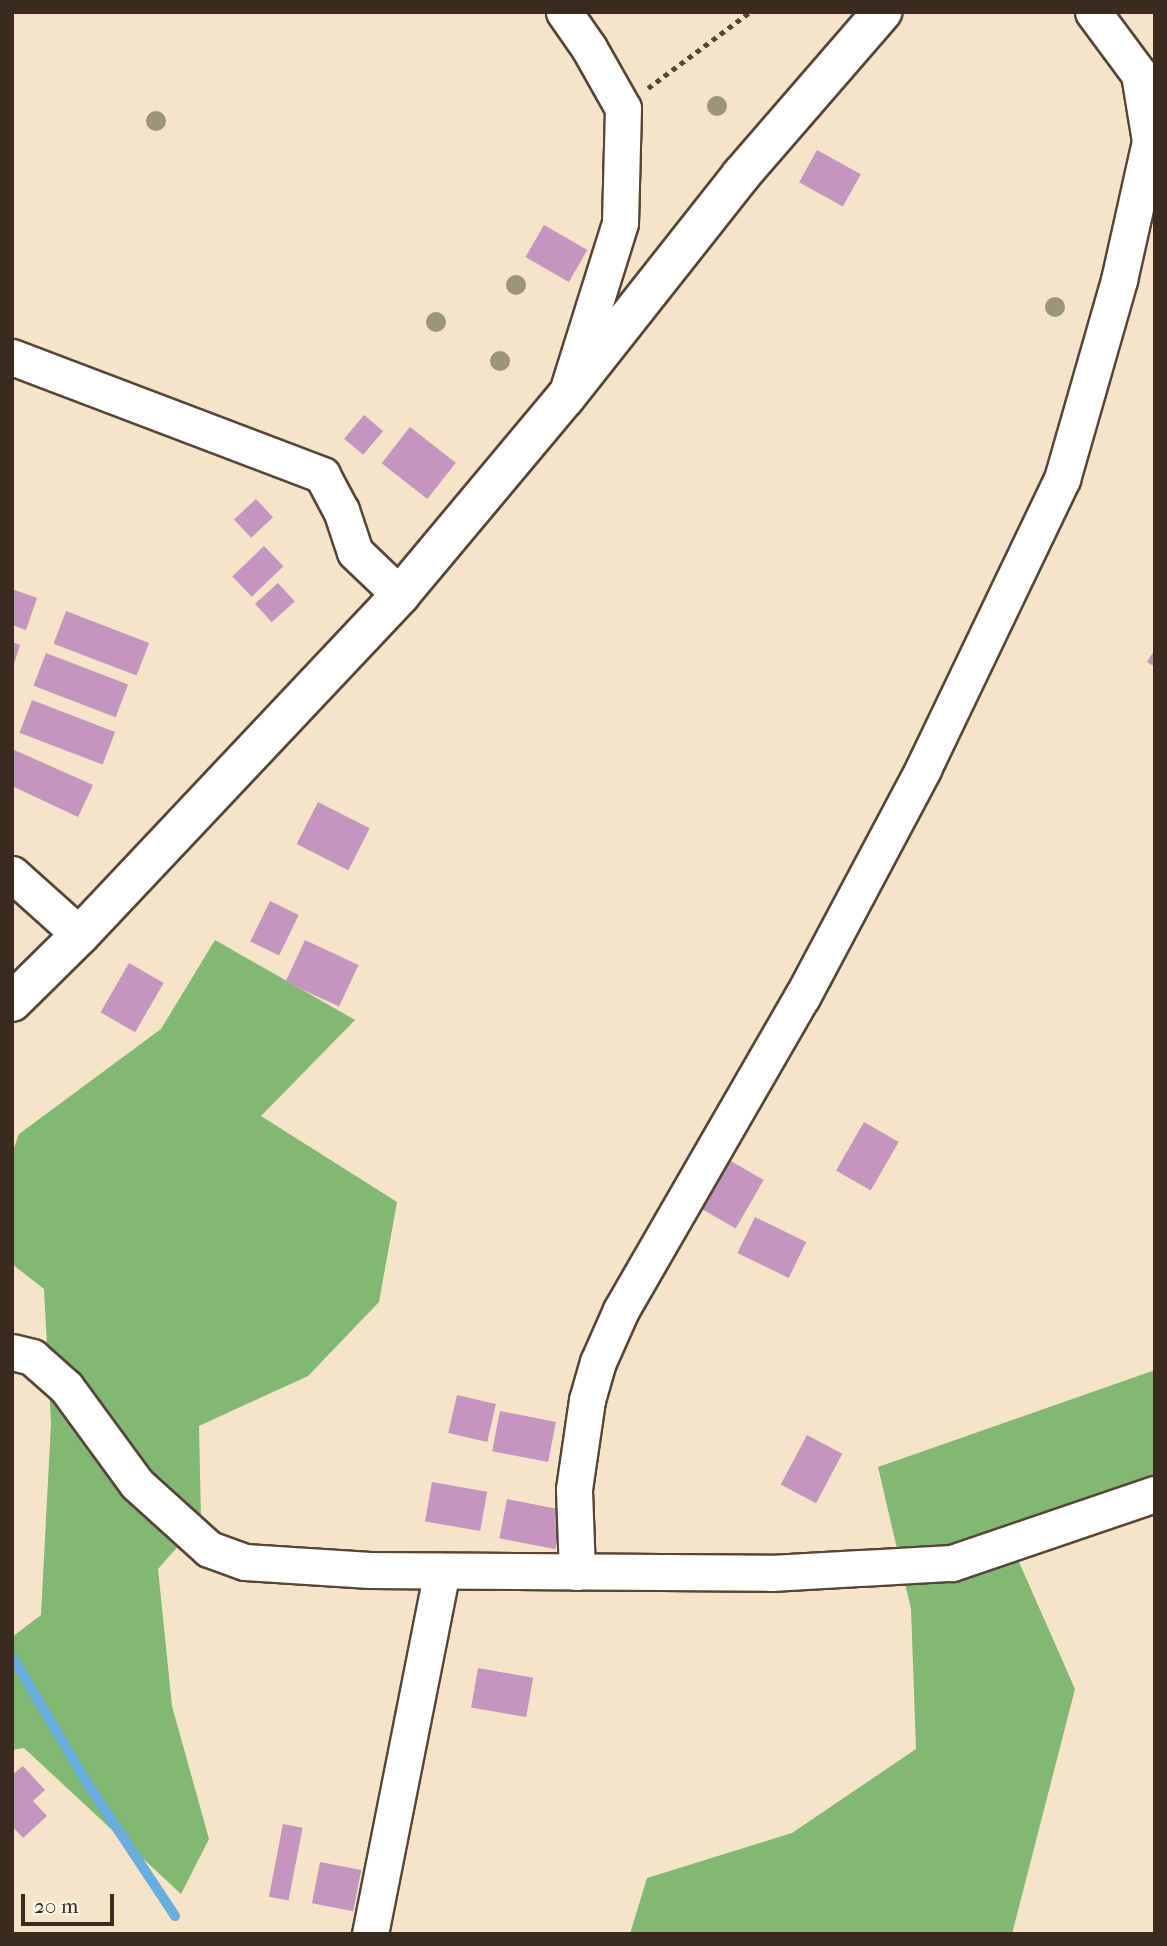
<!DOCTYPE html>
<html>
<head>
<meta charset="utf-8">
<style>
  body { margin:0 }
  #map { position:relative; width:1167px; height:1946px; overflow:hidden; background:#f5e4c8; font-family:"IM FELL French Canon",serif }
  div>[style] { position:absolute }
  .forest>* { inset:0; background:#80b874 }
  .stream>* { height:10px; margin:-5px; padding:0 5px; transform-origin:5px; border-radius:5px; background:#67addd }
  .building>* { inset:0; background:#c495bf; transform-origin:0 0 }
  .path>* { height:4.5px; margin-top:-2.25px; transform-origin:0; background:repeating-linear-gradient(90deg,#574638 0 5px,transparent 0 10px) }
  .roads { filter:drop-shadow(2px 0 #574638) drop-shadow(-2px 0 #574638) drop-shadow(0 2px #574638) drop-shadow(0 -2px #574638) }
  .street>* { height:35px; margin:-17.5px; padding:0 17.5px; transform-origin:17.5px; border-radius:17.5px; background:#fff }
  .secondary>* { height:38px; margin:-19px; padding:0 19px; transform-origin:19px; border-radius:19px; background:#fff }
  .trees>* { width:20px; height:20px; margin:-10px; border-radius:50%; background:#9c9579 }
  span { translate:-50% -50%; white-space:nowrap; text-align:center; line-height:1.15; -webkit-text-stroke:5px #fcf5e5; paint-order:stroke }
  .frame { position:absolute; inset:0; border:14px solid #3b2a1e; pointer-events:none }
  .scale { position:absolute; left:21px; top:1894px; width:93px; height:32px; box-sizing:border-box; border:4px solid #3b2a1e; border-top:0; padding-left:9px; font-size:21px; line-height:24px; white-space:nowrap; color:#3b2a1e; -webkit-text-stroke:5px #fcf5e5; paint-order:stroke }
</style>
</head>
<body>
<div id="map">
  <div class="forest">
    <div style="clip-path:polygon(215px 940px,355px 1020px,261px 1116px,397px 1202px,379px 1302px,308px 1376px,199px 1426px,201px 1520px,158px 1569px,172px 1706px,209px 1839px,181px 1894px,24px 1748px,12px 1750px,12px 1637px,41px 1615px,51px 1423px,44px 1289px,12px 1264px,12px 1153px,19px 1134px,161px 1029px)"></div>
    <div style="clip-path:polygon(1155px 1370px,1155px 1479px,1011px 1544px,1075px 1689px,1012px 1934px,630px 1934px,647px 1878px,792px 1833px,916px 1749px,911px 1609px,878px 1467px)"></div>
  </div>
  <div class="stream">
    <div style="left:12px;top:1656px;width:151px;rotate:59.4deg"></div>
    <div style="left:89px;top:1786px;width:156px;rotate:56.5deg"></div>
  </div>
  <div class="building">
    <div style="left:817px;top:150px;width:50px;height:37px;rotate:29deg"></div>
    <div style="left:544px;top:225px;width:50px;height:37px;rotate:30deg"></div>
    <div style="left:364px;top:415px;width:25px;height:31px;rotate:40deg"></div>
    <div style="left:410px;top:427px;width:58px;height:46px;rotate:38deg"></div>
    <div style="left:256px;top:499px;width:25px;height:30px;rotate:47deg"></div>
    <div style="left:264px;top:546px;width:28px;height:44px;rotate:46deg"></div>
    <div style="left:278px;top:583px;width:25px;height:31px;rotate:48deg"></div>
    <div style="clip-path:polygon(12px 589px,37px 598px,26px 630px,12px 625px)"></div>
    <div style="left:66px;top:611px;width:89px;height:35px;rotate:21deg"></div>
    <div style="clip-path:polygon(12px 642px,20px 645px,13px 667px,12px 667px)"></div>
    <div style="clip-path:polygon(1155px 649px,1155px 667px,1147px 662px)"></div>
    <div style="left:46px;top:653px;width:88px;height:35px;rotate:21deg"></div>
    <div style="left:32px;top:700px;width:89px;height:35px;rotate:21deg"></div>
    <div style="clip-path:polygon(12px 749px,93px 785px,78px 817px,12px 786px)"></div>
    <div style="left:318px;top:802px;width:58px;height:47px;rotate:27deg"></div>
    <div style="left:270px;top:901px;width:32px;height:45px;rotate:26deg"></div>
    <div style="left:305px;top:940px;width:59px;height:46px;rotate:25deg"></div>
    <div style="left:129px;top:963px;width:40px;height:57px;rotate:30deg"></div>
    <div style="left:864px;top:1122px;width:40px;height:56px;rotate:30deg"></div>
    <div style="left:729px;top:1160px;width:40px;height:56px;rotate:30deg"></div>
    <div style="left:755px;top:1217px;width:57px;height:40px;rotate:26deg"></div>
    <div style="left:457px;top:1395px;width:40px;height:39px;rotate:13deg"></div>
    <div style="left:500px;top:1411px;width:57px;height:41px;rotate:11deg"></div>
    <div style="left:807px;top:1435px;width:40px;height:56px;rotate:28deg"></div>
    <div style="left:432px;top:1482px;width:56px;height:40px;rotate:10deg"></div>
    <div style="left:507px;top:1499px;width:57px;height:40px;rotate:11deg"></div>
    <div style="left:478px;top:1668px;width:56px;height:40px;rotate:10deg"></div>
    <div style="clip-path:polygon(23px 1766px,45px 1790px,33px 1801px,47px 1816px,23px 1838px,12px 1826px,12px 1775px)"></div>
    <div style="left:283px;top:1824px;width:20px;height:74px;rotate:11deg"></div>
    <div style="left:320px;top:1862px;width:42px;height:42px;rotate:11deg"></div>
  </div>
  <div class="path">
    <div style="left:648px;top:88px;width:127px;rotate:-36.7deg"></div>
  </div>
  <div class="roads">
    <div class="street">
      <div style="left:564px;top:12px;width:44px;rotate:55.2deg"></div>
      <div style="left:589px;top:48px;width:69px;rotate:60.5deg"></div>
      <div style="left:623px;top:108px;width:115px;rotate:91.5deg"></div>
      <div style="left:620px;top:223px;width:180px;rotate:107.4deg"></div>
      <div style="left:12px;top:357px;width:332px;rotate:20.8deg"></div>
      <div style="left:322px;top:475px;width:40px;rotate:62deg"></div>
      <div style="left:341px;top:510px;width:44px;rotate:71.6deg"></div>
      <div style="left:355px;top:552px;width:62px;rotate:43.7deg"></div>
      <div style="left:12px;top:874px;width:91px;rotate:41.9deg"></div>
      <div style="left:12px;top:1352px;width:21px;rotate:14deg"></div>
      <div style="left:32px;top:1357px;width:45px;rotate:41.4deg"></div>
      <div style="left:66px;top:1387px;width:120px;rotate:53.8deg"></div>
      <div style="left:137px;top:1484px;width:97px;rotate:42.1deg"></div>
      <div style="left:209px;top:1549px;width:38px;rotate:20deg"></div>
      <div style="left:245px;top:1562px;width:125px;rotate:3.7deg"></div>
      <div style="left:370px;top:1570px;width:401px;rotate:0.4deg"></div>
      <div style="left:771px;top:1573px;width:181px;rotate:-3.2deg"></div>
      <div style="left:952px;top:1563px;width:214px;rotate:-18.8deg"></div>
      <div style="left:577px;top:1572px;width:83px;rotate:-92.1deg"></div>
      <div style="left:574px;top:1489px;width:90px;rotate:-81.7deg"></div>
      <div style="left:587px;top:1400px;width:40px;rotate:-74deg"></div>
      <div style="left:598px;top:1362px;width:57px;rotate:-66.1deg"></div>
      <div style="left:621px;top:1310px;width:362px;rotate:-60deg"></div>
      <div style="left:802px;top:997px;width:258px;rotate:-62deg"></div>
      <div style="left:923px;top:769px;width:322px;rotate:-64.4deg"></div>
      <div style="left:1062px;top:479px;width:207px;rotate:-74deg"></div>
      <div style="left:1119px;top:280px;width:142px;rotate:-77.4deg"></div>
      <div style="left:1150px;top:141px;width:68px;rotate:-99.3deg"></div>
      <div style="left:1139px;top:74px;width:77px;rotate:-126.6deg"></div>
      <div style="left:370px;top:1934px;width:370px;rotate:-78.8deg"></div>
    </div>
    <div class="secondary">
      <div style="left:12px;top:1002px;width:95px;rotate:-44.6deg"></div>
      <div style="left:80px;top:935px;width:467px;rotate:-46.7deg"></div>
      <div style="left:400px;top:595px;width:257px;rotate:-50.1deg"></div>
      <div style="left:565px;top:398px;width:284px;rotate:-51.7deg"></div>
      <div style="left:741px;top:175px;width:216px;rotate:-49.1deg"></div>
    </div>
  </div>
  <div class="trees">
    <div style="left:717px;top:106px"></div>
    <div style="left:156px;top:121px"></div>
    <div style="left:516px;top:285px"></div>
    <div style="left:1055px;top:307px"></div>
    <div style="left:436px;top:322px"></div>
    <div style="left:500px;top:361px"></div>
  </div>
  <div class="frame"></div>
  <div class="scale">20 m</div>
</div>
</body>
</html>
